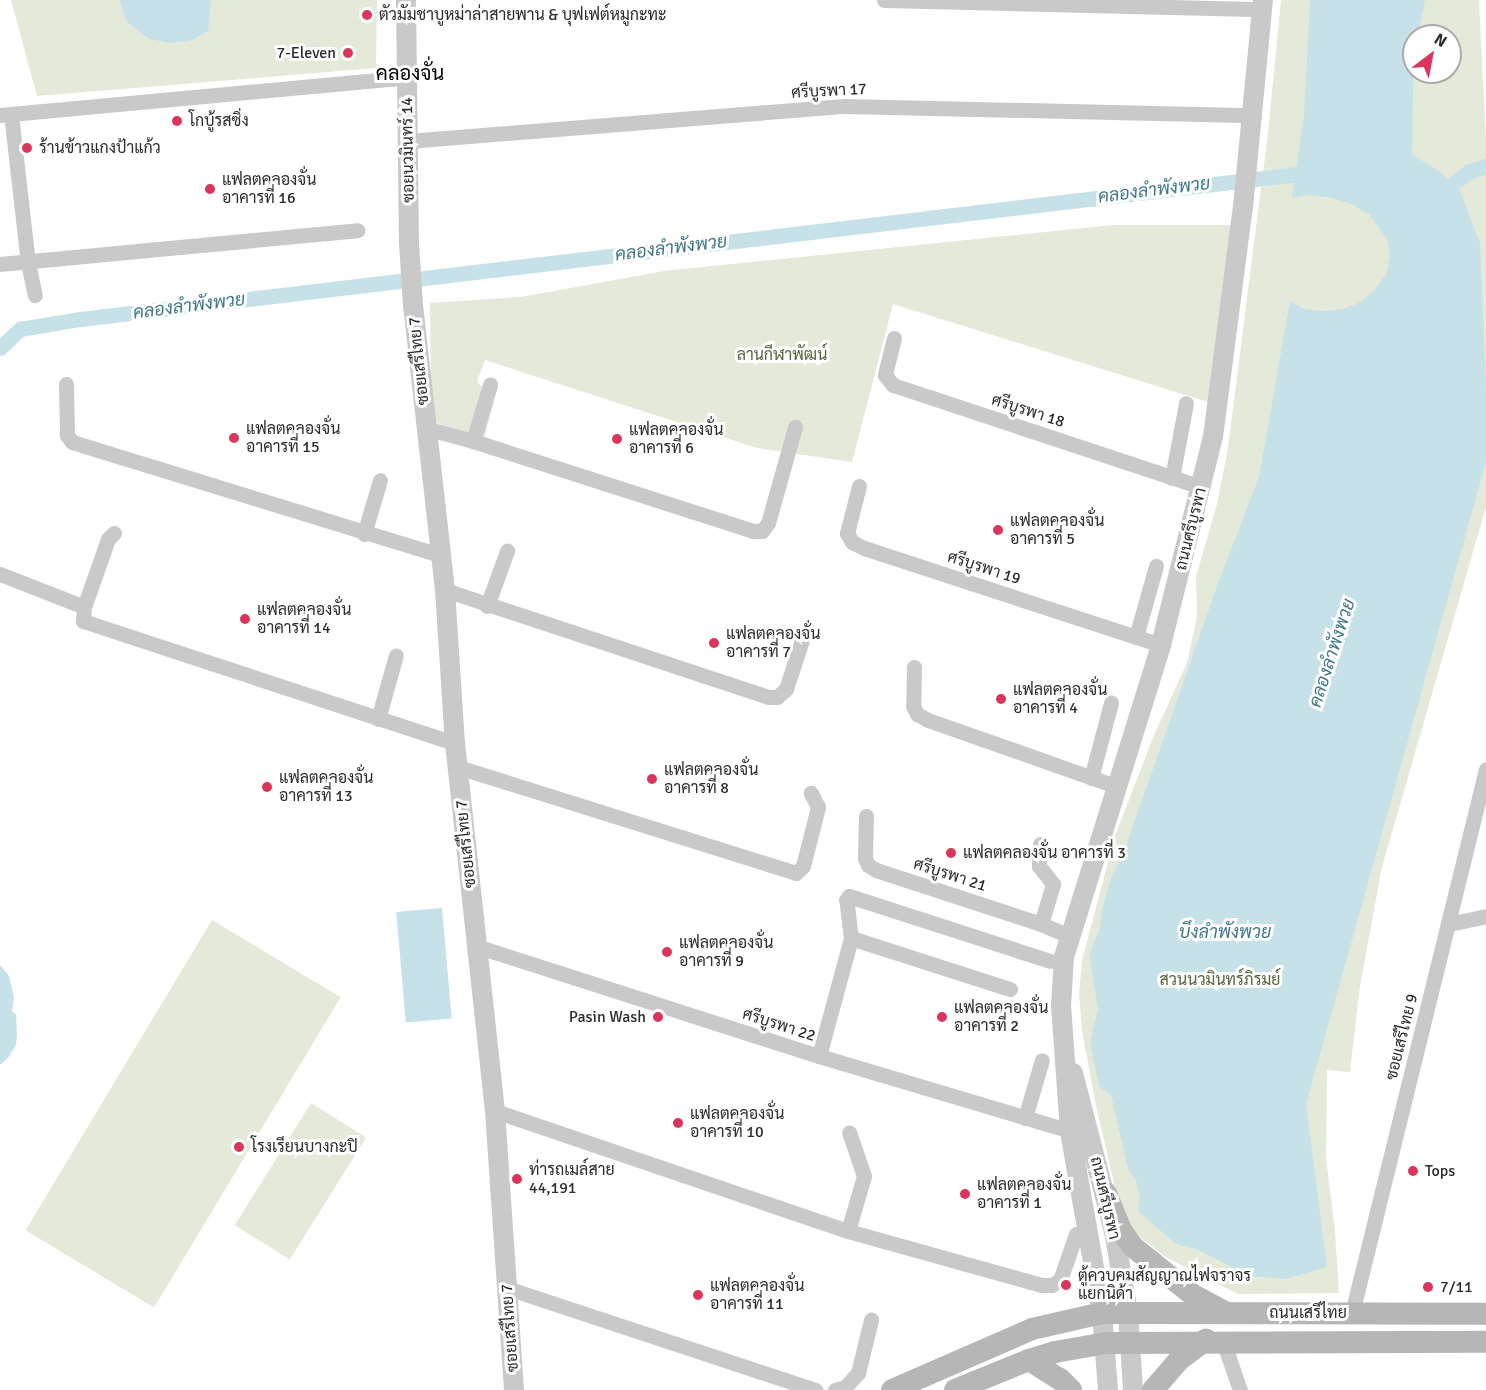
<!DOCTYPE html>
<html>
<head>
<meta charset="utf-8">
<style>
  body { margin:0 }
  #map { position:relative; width:1486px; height:1390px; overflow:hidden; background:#fff; font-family:Signika,Sarabun,sans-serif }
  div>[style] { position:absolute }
  .green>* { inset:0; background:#e5e9da; transform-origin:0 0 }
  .water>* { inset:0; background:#c7e1e9; transform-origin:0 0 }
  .canal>* { height:15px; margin:-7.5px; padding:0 7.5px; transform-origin:7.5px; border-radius:7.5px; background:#c7e1e9 }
  .minor>* { height:15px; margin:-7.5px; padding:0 7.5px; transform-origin:7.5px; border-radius:7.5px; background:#c9c9c9 }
  .tertiary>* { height:20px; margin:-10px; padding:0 10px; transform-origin:10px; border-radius:10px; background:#c9c9c9 }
  .secondary>* { height:22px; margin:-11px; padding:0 11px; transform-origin:11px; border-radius:11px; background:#b6b6b6 }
  .dots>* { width:16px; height:16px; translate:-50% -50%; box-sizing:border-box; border:3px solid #fff; border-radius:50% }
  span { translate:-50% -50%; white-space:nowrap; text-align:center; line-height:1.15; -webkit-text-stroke:6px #fff; paint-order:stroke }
  .poi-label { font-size:16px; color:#2c2c2c }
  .left { translate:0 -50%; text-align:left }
  .right { translate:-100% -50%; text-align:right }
  .street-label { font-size:16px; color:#2c2c2c }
  .park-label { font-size:16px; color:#55653c }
  .water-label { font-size:18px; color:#3f7889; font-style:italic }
  .quarter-label { font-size:20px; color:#000 }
  .north { position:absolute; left:1402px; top:24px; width:60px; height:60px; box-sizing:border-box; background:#fff; border:2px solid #ababab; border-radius:50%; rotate:32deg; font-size:16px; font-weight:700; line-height:24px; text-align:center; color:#2c2c2c }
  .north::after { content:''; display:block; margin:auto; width:21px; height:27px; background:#dc355b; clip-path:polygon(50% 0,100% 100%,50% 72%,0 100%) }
</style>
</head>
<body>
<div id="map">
  <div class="green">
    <div style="clip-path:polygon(11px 0,377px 0,376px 68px,37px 96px)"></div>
    <div style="clip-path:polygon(evenodd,1281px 0,1479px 0,1486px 140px,1486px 507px,1382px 867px,1360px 986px,1350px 1072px,1327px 1070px,1326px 1158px,1335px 1231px,1339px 1293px,1238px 1294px,1164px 1256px,1135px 1233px,1123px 1213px,1116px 1191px,1096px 1106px,1082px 1031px,1079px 994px,1082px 960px,1115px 836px,1154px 735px,1187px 663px,1197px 617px,1196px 577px,1217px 504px,1228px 448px,1268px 133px,1281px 0,1414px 36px,1450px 36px,1450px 72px,1414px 72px,1414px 36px)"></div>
    <div style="clip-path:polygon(1113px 225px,1233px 225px,1211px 403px,893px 304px,852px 462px,757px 448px,485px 360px,477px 381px,494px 401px,484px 439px,431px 421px,430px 303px,521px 297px,664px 271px)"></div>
    <div style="left:212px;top:920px;width:150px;height:362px;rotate:31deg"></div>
    <div style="left:311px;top:1103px;width:65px;height:144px;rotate:32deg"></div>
  </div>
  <div class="water">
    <div style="clip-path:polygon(119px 0,211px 0,208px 31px,192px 40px,171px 43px,149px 39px,127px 22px)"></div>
    <div style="clip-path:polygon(1310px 0,1425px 0,1418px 36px,1414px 36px,1412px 155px,1438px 170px,1460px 191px,1480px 243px,1486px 388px,1486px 462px,1306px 1104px,1327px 1267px,1285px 1279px,1250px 1276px,1196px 1249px,1176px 1244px,1138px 1211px,1140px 1197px,1136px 1180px,1128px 1169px,1111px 1095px,1099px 1087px,1090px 1043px,1098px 1009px,1089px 955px,1100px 928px,1102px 909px,1110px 882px,1127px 843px,1218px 583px,1259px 477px,1290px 301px,1304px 309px,1321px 311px,1342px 309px,1359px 303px,1374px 291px,1386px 274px,1390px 257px,1387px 239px,1370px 215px,1351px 204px,1332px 198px,1310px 195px,1292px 198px,1304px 115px)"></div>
    <div style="left:442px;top:908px;width:111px;height:46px;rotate:85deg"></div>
    <div style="clip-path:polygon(0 965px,9px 976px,14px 997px,12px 1011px,16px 1014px,17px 1035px,16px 1045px,8px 1058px,0 1065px)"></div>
  </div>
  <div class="canal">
    <div style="left:1438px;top:195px;width:40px;rotate:-37deg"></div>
    <div style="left:1470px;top:171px;width:17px;rotate:-17deg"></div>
    <div style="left:0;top:348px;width:28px;rotate:-44deg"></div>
    <div style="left:20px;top:329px;width:61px;rotate:-9.5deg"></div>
    <div style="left:80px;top:319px;width:1243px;rotate:-6.79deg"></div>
  </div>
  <div class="minor">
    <div style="left:884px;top:0;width:379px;rotate:1.4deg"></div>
    <div style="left:11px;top:114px;width:150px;rotate:83.5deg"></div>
    <div style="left:28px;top:263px;width:33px;rotate:78deg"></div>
    <div style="left:0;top:115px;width:409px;rotate:-5.3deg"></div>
    <div style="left:408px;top:141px;width:438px;rotate:-4.6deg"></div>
    <div style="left:845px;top:106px;width:407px;rotate:1.3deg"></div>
    <div style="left:0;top:264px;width:359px;rotate:-5.4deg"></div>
    <div style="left:894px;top:338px;width:38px;rotate:104deg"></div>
    <div style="left:885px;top:375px;width:13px;rotate:51deg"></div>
    <div style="left:893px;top:385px;width:325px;rotate:18.3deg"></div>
    <div style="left:66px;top:384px;width:51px;rotate:88.9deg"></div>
    <div style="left:67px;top:435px;width:9px;rotate:54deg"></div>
    <div style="left:72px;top:442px;width:385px;rotate:17.1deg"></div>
    <div style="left:425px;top:428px;width:50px;rotate:15.2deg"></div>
    <div style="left:473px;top:441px;width:294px;rotate:17.8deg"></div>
    <div style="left:753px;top:531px;width:9px"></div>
    <div style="left:762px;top:531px;width:10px;rotate:-53deg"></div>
    <div style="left:768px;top:523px;width:100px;rotate:-74.3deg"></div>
    <div style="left:473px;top:441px;width:59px;rotate:-73.1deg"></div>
    <div style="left:1172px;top:478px;width:76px;rotate:-79.4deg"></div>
    <div style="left:859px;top:486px;width:49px;rotate:104.3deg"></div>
    <div style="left:847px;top:533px;width:10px;rotate:61deg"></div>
    <div style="left:852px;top:542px;width:13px;rotate:27deg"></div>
    <div style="left:864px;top:548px;width:312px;rotate:18.1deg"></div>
    <div style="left:114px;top:533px;width:8px;rotate:135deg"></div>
    <div style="left:108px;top:539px;width:72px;rotate:109.4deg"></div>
    <div style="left:84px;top:607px;width:14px;rotate:94deg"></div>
    <div style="left:83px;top:621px;width:391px;rotate:18.2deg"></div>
    <div style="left:364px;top:534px;width:56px;rotate:-73.5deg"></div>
    <div style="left:0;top:574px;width:90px;rotate:21.4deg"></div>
    <div style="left:445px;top:590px;width:341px;rotate:18.3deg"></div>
    <div style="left:769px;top:697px;width:8px"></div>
    <div style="left:777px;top:697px;width:12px;rotate:-42deg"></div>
    <div style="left:786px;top:689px;width:58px;rotate:-71.9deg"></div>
    <div style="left:487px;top:606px;width:59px;rotate:-70deg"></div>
    <div style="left:1136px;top:637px;width:74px;rotate:-74.3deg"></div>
    <div style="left:914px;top:667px;width:39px;rotate:91deg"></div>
    <div style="left:913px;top:706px;width:9px;rotate:63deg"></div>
    <div style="left:917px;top:714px;width:13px;rotate:29deg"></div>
    <div style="left:928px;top:720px;width:201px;rotate:19.4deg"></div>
    <div style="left:378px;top:719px;width:66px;rotate:-74.3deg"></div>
    <div style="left:458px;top:767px;width:354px;rotate:17.4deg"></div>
    <div style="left:796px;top:873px;width:10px;rotate:-45deg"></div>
    <div style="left:803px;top:866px;width:61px;rotate:-75.7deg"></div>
    <div style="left:818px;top:807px;width:16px;rotate:-117deg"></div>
    <div style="left:1091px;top:778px;width:78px;rotate:-75.1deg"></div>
    <div style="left:866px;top:816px;width:42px;rotate:91.4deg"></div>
    <div style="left:865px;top:858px;width:8px;rotate:67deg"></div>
    <div style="left:868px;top:865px;width:9px;rotate:32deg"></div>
    <div style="left:876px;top:870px;width:174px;rotate:18.1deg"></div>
    <div style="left:1041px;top:924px;width:30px;rotate:23deg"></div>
    <div style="left:1040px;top:844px;width:22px;rotate:93deg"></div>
    <div style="left:1039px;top:866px;width:23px;rotate:52deg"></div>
    <div style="left:1053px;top:884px;width:42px;rotate:106.7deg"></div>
    <div style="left:1449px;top:924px;width:38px;rotate:-12deg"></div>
    <div style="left:851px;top:938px;width:167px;rotate:17.8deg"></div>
    <div style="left:479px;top:947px;width:357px;rotate:17.8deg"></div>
    <div style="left:819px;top:1056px;width:262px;rotate:16.6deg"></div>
    <div style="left:819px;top:1056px;width:122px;rotate:-74.8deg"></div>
    <div style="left:851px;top:938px;width:38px;rotate:-97deg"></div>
    <div style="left:846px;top:900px;width:5px;rotate:-53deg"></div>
    <div style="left:849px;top:896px;width:211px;rotate:17.9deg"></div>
    <div style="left:495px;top:1111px;width:373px;rotate:18.8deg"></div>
    <div style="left:848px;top:1231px;width:200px;rotate:15.6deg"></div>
    <div style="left:1041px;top:1285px;width:11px"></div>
    <div style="left:1052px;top:1285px;width:9px;rotate:-32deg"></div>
    <div style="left:1060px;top:1280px;width:49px;rotate:-70.8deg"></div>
    <div style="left:1025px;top:1118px;width:60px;rotate:-73.7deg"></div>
    <div style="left:848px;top:1231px;width:57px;rotate:-73.8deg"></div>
    <div style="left:864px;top:1176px;width:46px;rotate:-108.8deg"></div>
    <div style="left:507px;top:1288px;width:325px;rotate:18.3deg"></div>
    <div style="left:1352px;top:1313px;width:560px;rotate:-76.16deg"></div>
    <div style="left:1223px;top:1341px;width:52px;rotate:70.9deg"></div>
    <div style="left:835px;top:1390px;width:10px;rotate:-17deg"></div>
    <div style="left:845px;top:1387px;width:19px;rotate:-47deg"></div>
    <div style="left:858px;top:1373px;width:55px;rotate:-76.2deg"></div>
  </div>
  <div class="tertiary">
    <div style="left:406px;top:0;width:243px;rotate:89.3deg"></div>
    <div style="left:409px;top:243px;width:62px;rotate:86.3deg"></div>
    <div style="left:413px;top:305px;width:287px;rotate:83.6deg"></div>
    <div style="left:445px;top:590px;width:153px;rotate:86.3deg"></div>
    <div style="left:455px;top:743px;width:370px;rotate:83.8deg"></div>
    <div style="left:495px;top:1111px;width:280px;rotate:86.1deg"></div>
    <div style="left:1073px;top:1073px;width:163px;rotate:75.5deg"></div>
    <div style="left:1114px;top:1231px;width:82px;rotate:80.2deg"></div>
    <div style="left:1128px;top:1312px;width:78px;rotate:86.3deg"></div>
    <div style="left:1108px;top:1390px;width:77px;rotate:-94.5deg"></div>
    <div style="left:1102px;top:1313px;width:185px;rotate:-100deg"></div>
    <div style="left:1070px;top:1131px;width:125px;rotate:-94.1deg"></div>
    <div style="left:1061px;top:1006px;width:49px;rotate:-86.5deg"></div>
    <div style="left:1064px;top:957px;width:327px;rotate:-72.7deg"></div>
    <div style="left:1161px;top:645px;width:214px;rotate:-76deg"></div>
    <div style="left:1213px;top:437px;width:232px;rotate:-82.6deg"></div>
    <div style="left:1243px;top:207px;width:208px;rotate:-84.5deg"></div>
  </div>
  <div class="secondary">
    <div style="left:1106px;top:1193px;width:40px;rotate:68deg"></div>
    <div style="left:1121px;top:1230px;width:19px;rotate:55deg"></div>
    <div style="left:1132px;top:1246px;width:78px;rotate:38.8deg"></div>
    <div style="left:1193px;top:1295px;width:34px;rotate:28deg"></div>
    <div style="left:1029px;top:1360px;width:36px;rotate:32deg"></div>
    <div style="left:1060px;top:1379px;width:16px;rotate:45deg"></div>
    <div style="left:892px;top:1390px;width:153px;rotate:-23.5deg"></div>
    <div style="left:1032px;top:1329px;width:72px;rotate:-12.9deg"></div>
    <div style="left:1102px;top:1313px;width:384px;rotate:0.1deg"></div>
    <div style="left:955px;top:1390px;width:80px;rotate:-22.1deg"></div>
    <div style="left:1029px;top:1360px;width:27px;rotate:-17deg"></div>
    <div style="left:1055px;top:1352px;width:52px;rotate:-10deg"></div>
    <div style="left:1106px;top:1343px;width:380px;rotate:-0.2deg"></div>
    <div style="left:1153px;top:1390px;width:40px;rotate:-49deg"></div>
    <div style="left:1179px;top:1360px;width:34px;rotate:-37deg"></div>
  </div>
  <div class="dots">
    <div style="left:367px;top:15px;background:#dc355b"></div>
    <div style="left:348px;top:53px;background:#dc355b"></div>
    <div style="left:177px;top:121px;background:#dc355b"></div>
    <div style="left:27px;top:148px;background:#dc355b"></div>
    <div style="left:210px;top:189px;background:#dc355b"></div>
    <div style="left:234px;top:438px;background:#dc355b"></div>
    <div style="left:617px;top:439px;background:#dc355b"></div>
    <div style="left:998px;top:530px;background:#dc355b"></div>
    <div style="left:245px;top:619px;background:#dc355b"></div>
    <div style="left:714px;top:643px;background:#dc355b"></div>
    <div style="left:1001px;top:699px;background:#dc355b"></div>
    <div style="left:652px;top:779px;background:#dc355b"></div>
    <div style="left:267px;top:787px;background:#dc355b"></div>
    <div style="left:951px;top:853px;background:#dc355b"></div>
    <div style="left:667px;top:952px;background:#dc355b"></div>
    <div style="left:658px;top:1017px;background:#dc355b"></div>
    <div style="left:942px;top:1017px;background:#dc355b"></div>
    <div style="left:678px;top:1123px;background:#dc355b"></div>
    <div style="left:239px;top:1147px;background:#dc355b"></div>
    <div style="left:1413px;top:1171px;background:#dc355b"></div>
    <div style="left:517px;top:1179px;background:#dc355b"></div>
    <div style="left:965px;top:1194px;background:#dc355b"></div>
    <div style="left:1066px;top:1285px;background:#dc355b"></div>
    <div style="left:1428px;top:1287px;background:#dc355b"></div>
    <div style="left:698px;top:1295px;background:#dc355b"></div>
  </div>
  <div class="poi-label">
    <span class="left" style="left:379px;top:15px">ตัวมัมชาบูหม่าล่าสายพาน &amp; บุฟเฟต์หมูกะทะ</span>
    <span class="right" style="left:336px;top:53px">7-Eleven</span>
    <span class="left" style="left:189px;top:121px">โกบู้รสซิ่ง</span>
    <span class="left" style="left:39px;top:148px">ร้านข้าวแกงป้าแก้ว</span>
    <span class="left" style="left:222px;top:189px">แฟลตคลองจั่น<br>อาคารที่ 16</span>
    <span class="left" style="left:246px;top:438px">แฟลตคลองจั่น<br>อาคารที่ 15</span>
    <span class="left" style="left:629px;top:439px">แฟลตคลองจั่น<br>อาคารที่ 6</span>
    <span class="left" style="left:1010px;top:530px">แฟลตคลองจั่น<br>อาคารที่ 5</span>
    <span class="left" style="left:257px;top:619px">แฟลตคลองจั่น<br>อาคารที่ 14</span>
    <span class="left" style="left:726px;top:643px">แฟลตคลองจั่น<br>อาคารที่ 7</span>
    <span class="left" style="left:1013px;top:699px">แฟลตคลองจั่น<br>อาคารที่ 4</span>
    <span class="left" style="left:664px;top:779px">แฟลตคลองจั่น<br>อาคารที่ 8</span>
    <span class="left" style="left:279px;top:787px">แฟลตคลองจั่น<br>อาคารที่ 13</span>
    <span class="left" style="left:963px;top:853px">แฟลตคลองจั่น อาคารที่ 3</span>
    <span class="left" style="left:679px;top:952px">แฟลตคลองจั่น<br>อาคารที่ 9</span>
    <span class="left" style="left:954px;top:1017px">แฟลตคลองจั่น<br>อาคารที่ 2</span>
    <span class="right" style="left:646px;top:1017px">Pasin Wash</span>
    <span class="left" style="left:690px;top:1123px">แฟลตคลองจั่น<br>อาคารที่ 10</span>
    <span class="left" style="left:251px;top:1147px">โรงเรียนบางกะปิ</span>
    <span class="left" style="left:529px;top:1179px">ท่ารถเมล์สาย<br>44,191</span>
    <span class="left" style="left:1425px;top:1171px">Tops</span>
    <span class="left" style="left:977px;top:1194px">แฟลตคลองจั่น<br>อาคารที่ 1</span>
    <span class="left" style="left:1078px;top:1285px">ตู้ควบคุมสัญญาณไฟจราจร<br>แยกนิด้า</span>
    <span class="left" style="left:710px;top:1295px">แฟลตคลองจั่น<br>อาคารที่ 11</span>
    <span class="left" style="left:1440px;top:1287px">7/11</span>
  </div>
  <div class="street-label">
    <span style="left:829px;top:91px;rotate:-3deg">ศรีบูรพา 17</span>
    <span style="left:408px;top:150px;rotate:-91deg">ซอยนวมินทร์ 14</span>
    <span style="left:419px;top:361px;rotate:-96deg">ซอยเสรีไทย 7</span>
    <span style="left:1028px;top:411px;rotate:18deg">ศรีบูรพา 18</span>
    <span style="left:1191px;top:529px;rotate:-76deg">ถนนศรีบูรพา</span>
    <span style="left:984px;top:568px;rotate:18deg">ศรีบูรพา 19</span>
    <span style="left:466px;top:844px;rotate:-96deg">ซอยเสรีไทย 7</span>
    <span style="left:950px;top:875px;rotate:18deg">ศรีบูรพา 21</span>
    <span style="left:779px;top:1025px;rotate:18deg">ศรีบูรพา 22</span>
    <span style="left:1402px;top:1037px;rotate:-76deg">ซอยเสรีไทย 9</span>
    <span style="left:1105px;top:1198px;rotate:77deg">ถนนศรีบูรพา</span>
    <span style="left:1308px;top:1313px">ถนนเสรีไทย</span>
    <span style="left:510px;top:1328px;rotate:-94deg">ซอยเสรีไทย 7</span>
  </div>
  <div class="park-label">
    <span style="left:782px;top:355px">ลานกีฬาพัฒน์</span>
    <span style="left:1220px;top:980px">สวนนวมินทร์ภิรมย์</span>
  </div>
  <div class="water-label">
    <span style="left:1154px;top:190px;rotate:-7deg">คลองลำพังพวย</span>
    <span style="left:671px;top:248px;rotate:-7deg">คลองลำพังพวย</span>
    <span style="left:189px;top:306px;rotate:-7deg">คลองลำพังพวย</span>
    <span style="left:1332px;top:653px;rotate:-72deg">คลองลำพังพวย</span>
    <span style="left:1225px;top:932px">บึงลำพังพวย</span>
  </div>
  <div class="quarter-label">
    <span style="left:410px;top:73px">คลองจั่น</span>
  </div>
  <div class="north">N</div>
</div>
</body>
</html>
